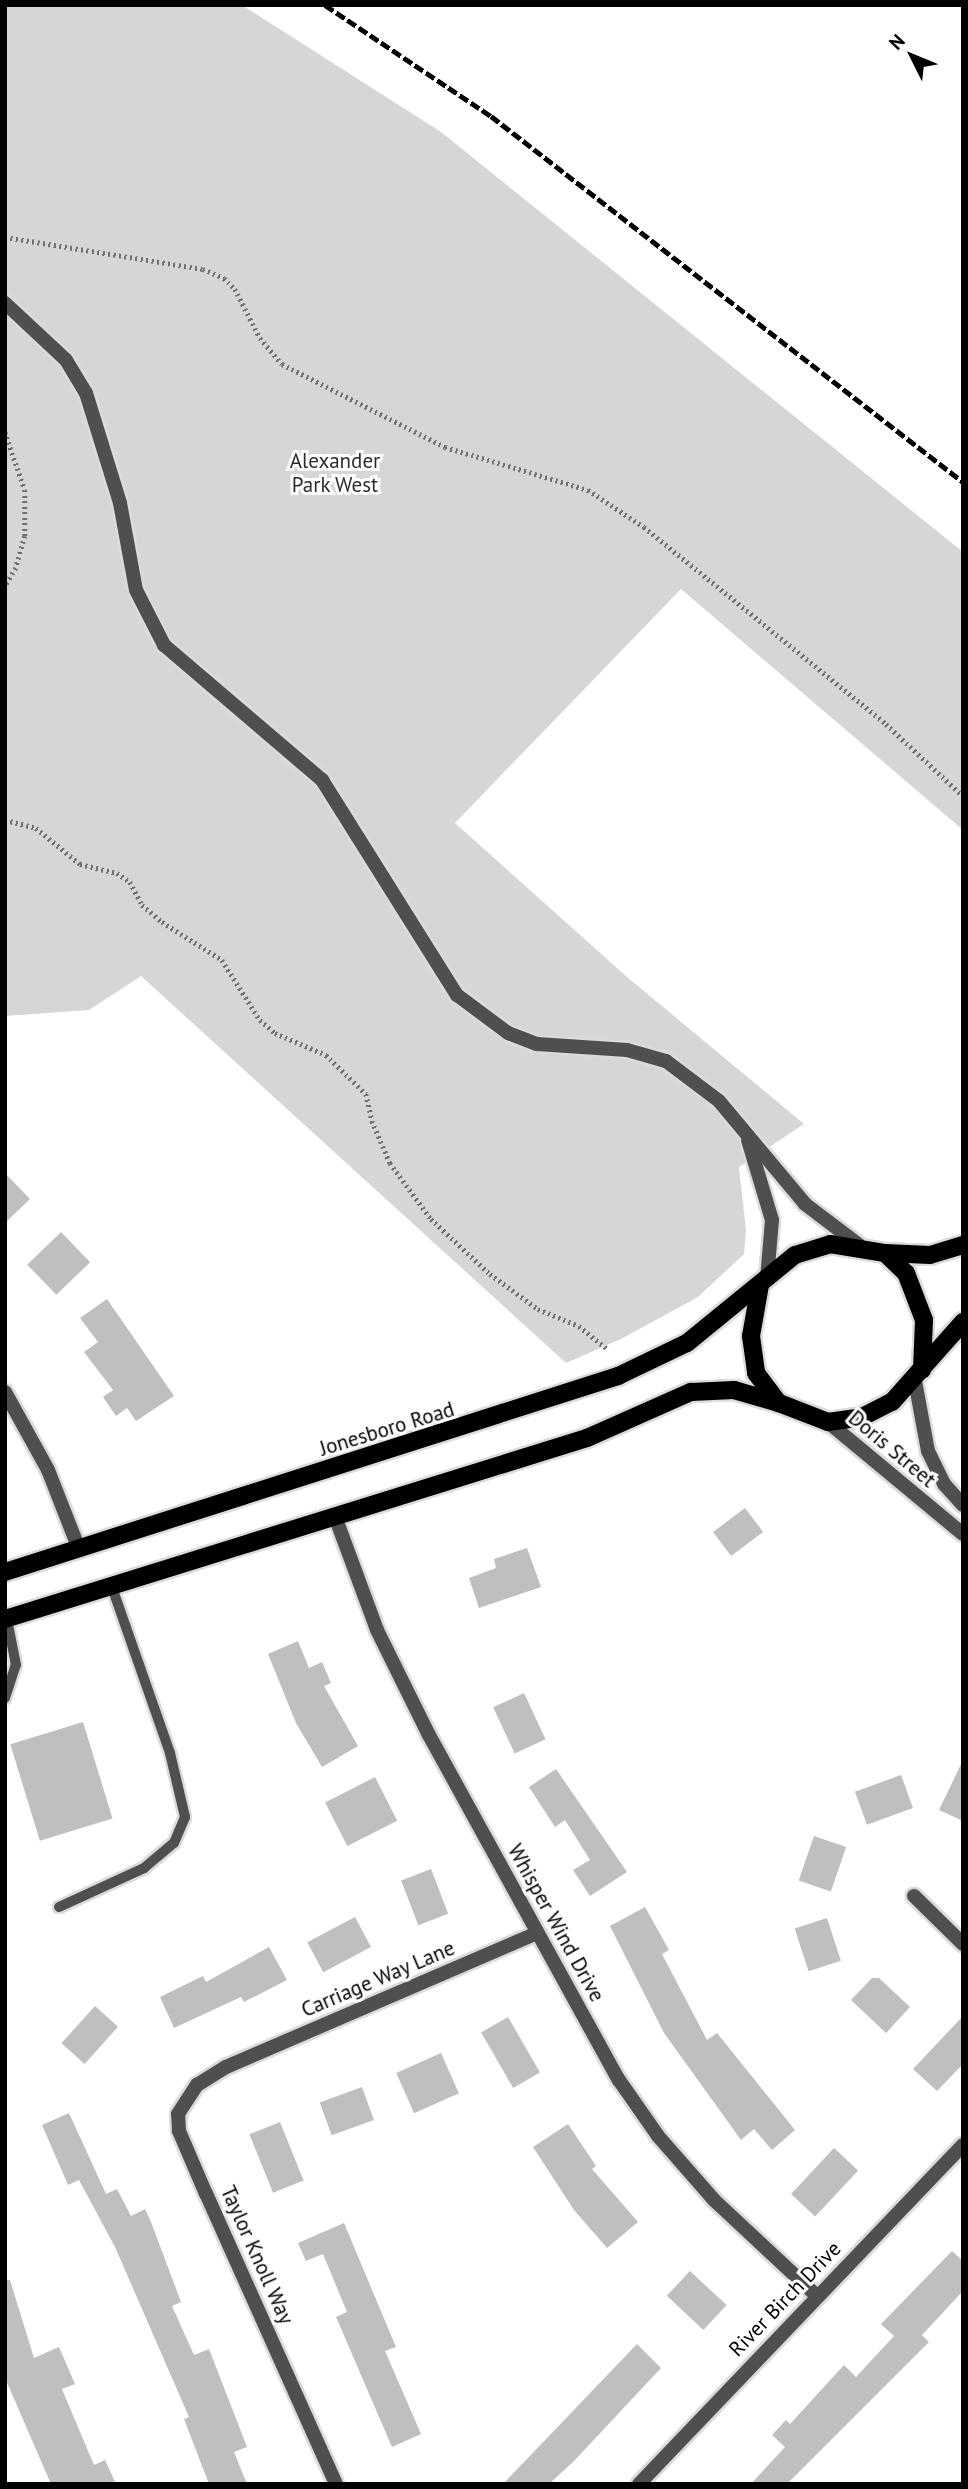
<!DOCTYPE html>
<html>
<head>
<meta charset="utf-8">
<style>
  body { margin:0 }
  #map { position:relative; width:968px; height:2489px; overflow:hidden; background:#fff; font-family:"PT Sans",sans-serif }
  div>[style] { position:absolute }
  .green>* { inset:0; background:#d6d6d6 }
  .building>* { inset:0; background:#bfbfbf; transform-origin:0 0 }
  .path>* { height:4.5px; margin-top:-2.25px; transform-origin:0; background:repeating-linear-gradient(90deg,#717171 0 2px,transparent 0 5.5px) }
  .roads { filter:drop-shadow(2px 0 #dbdbdb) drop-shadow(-2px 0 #dbdbdb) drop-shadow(0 2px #dbdbdb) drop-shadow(0 -2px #dbdbdb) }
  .lane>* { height:10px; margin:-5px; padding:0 5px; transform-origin:5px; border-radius:5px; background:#4f4f4f }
  .street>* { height:14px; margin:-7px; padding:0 7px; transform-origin:7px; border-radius:7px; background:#4f4f4f }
  .primary>* { height:18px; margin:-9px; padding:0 9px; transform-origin:9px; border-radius:9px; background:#000 }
  .rail>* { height:5px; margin-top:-2.5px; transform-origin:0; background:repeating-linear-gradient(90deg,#000 0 10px,transparent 0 13.5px) }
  span { translate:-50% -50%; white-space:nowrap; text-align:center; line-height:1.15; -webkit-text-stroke:6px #fff; paint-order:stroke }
  .park-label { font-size:21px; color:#2d2d2d }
  .street-label { font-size:21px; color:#000 }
  .frame { position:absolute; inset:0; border:7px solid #000; pointer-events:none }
  .north { position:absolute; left:877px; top:21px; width:70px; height:70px; -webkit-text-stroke:5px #fff; paint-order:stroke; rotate:313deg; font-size:19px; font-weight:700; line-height:28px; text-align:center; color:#000 }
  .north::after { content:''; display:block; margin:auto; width:24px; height:32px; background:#000; clip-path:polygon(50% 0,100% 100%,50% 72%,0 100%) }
</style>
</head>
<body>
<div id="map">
  <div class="green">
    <div style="clip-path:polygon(5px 5px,242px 5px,441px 132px,963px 552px,963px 830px,681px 589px,455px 823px,627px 977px,804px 1124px,739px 1167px,746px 1230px,744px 1254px,698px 1297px,621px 1339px,566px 1363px,141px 976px,89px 1010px,5px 1016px)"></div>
  </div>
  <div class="building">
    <div style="clip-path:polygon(5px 1173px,30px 1199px,5px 1223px)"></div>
    <div style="left:61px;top:1232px;width:42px;height:47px;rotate:46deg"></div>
    <div style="clip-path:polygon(107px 1299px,174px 1396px,136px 1421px,127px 1408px,116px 1416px,103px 1397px,113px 1390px,84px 1352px,98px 1342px,80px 1318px)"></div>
    <div style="left:745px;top:1508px;width:30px;height:40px;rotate:53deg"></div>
    <div style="clip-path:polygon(527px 1548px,541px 1587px,479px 1608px,469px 1578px,496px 1568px,494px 1559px)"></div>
    <div style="clip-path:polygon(298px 1641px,309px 1668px,322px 1662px,331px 1683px,324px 1686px,358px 1746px,322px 1767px,296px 1723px,268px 1654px)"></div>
    <div style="left:524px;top:1693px;width:51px;height:34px;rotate:65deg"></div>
    <div style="left:83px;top:1722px;width:101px;height:76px;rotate:73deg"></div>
    <div style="clip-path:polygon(963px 1760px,963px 1821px,939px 1810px)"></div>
    <div style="clip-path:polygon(556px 1769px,627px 1872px,590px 1896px,573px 1870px,590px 1860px,565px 1820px,555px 1827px,529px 1787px)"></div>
    <div style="left:901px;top:1775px;width:35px;height:49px;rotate:70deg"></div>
    <div style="left:375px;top:1777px;width:49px;height:56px;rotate:63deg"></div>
    <div style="left:814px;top:1836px;width:34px;height:47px;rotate:19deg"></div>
    <div style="left:431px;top:1869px;width:48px;height:32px;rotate:69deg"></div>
    <div style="clip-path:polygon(645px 1907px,669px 1950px,662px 1954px,707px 2040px,717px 2033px,795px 2130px,772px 2150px,754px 2129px,741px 2140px,664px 2033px,610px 1926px)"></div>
    <div style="left:355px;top:1917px;width:34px;height:54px;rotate:62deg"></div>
    <div style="left:827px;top:1918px;width:45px;height:34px;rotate:72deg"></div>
    <div style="clip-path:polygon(269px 1947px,287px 1980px,244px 2002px,241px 1997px,174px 2028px,160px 1997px,203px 1976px,206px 1982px)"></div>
    <div style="clip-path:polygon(872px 1978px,879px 1978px,910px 2007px,886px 2033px,851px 2000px)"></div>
    <div style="left:95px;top:2006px;width:31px;height:50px;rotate:42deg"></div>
    <div style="clip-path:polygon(963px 2016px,963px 2064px,937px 2091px,913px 2069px)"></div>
    <div style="left:508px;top:2017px;width:64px;height:31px;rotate:60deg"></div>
    <div style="left:441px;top:2053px;width:44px;height:49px;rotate:66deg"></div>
    <div style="left:362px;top:2087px;width:35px;height:45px;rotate:70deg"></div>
    <div style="clip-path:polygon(69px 2113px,106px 2194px,117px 2189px,131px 2216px,145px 2209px,151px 2222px,181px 2302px,172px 2306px,194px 2355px,209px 2349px,247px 2447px,234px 2452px,247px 2484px,209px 2484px,184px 2419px,189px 2417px,115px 2247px,79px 2180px,68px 2185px,42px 2125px)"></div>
    <div style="left:280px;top:2122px;width:63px;height:33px;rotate:68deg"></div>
    <div style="clip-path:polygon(568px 2124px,596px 2166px,592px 2169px,638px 2222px,607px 2248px,574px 2210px,533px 2147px)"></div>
    <div style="left:834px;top:2148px;width:33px;height:63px;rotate:43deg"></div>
    <div style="clip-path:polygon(344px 2223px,396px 2347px,385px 2351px,421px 2434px,392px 2447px,336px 2317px,347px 2312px,323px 2254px,306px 2261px,298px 2243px)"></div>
    <div style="clip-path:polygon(952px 2251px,963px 2261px,963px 2291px,922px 2335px,929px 2342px,787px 2484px,751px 2484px,785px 2447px,772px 2435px,786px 2420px,790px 2424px,844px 2365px,856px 2377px,894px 2336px,881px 2324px)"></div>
    <div style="left:690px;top:2271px;width:50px;height:34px;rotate:43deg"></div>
    <div style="clip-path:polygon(5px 2280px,10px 2280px,34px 2358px,59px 2347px,75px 2384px,62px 2389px,94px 2465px,105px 2460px,116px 2484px,51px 2484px,5px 2378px)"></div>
    <div style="clip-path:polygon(637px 2344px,661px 2368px,574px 2461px,549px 2484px,503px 2484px)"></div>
  </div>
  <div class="path">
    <div style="left:5px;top:237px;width:201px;rotate:9.2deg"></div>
    <div style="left:203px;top:269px;width:23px;rotate:23deg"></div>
    <div style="left:224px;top:278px;width:16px;rotate:45deg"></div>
    <div style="left:235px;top:289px;width:55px;rotate:63deg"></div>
    <div style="left:260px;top:338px;width:34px;rotate:50deg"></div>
    <div style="left:282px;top:364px;width:183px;rotate:27deg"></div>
    <div style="left:445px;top:447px;width:149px;rotate:16.7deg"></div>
    <div style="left:588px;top:490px;width:67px;rotate:33.5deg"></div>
    <div style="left:644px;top:527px;width:312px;rotate:39.1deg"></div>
    <div style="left:886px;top:724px;width:105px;rotate:43.1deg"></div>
    <div style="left:5px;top:432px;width:61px;rotate:71deg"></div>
    <div style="left:25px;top:490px;width:46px;rotate:90deg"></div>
    <div style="left:25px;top:536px;width:33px;rotate:106deg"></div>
    <div style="left:16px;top:568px;width:21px;rotate:121deg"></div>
    <div style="left:5px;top:820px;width:32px;rotate:14deg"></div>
    <div style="left:36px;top:828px;width:57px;rotate:39.3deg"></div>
    <div style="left:80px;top:864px;width:38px;rotate:14deg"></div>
    <div style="left:117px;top:873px;width:16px;rotate:35deg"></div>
    <div style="left:130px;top:882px;width:26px;rotate:62deg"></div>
    <div style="left:142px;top:905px;width:26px;rotate:40deg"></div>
    <div style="left:162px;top:922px;width:71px;rotate:32.3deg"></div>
    <div style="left:222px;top:960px;width:71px;rotate:57.7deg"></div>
    <div style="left:260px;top:1020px;width:20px;rotate:41deg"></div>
    <div style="left:275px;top:1033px;width:56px;rotate:23.3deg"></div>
    <div style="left:326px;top:1055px;width:56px;rotate:44.3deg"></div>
    <div style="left:366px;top:1094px;width:28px;rotate:77deg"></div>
    <div style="left:372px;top:1121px;width:46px;rotate:66.8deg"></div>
    <div style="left:390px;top:1163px;width:69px;rotate:53.8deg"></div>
    <div style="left:431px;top:1219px;width:81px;rotate:43deg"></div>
    <div style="left:490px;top:1274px;width:59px;rotate:36.1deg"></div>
    <div style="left:538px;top:1309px;width:44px;rotate:22.5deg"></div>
    <div style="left:579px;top:1326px;width:36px;rotate:39deg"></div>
  </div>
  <div class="roads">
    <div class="lane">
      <div style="left:5px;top:1698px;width:35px;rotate:-72deg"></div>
      <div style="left:16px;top:1665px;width:47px;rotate:-101.1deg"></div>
      <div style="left:59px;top:1907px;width:94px;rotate:-24.6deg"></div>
      <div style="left:144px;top:1868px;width:39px;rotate:-40deg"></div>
      <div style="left:174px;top:1843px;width:28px;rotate:-67deg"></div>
      <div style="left:185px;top:1817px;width:66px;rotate:-103.2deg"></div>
      <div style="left:170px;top:1753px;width:176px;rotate:-109.3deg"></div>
    </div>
    <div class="street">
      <div style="left:5px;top:303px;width:83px;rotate:43.1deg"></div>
      <div style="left:66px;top:360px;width:39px;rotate:59deg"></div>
      <div style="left:86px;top:393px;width:115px;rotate:72.8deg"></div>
      <div style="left:120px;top:503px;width:88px;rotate:79.6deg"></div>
      <div style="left:136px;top:590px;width:62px;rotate:63deg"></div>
      <div style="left:164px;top:645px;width:208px;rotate:40.5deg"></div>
      <div style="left:322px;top:780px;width:254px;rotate:57.9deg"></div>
      <div style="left:457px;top:995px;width:64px;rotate:36.7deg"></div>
      <div style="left:508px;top:1033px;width:31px;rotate:21deg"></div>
      <div style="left:537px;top:1044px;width:90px;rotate:3.8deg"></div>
      <div style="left:627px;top:1050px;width:41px;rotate:15.8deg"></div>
      <div style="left:666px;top:1061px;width:66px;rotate:37deg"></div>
      <div style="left:719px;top:1101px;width:134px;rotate:50.1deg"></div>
      <div style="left:805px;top:1204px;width:68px;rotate:37.2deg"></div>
      <div style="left:748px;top:1140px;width:84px;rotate:73.3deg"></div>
      <div style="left:772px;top:1220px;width:58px;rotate:94.9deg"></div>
      <div style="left:915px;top:1381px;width:71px;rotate:79.5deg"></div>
      <div style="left:928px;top:1451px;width:37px;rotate:64deg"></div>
      <div style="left:944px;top:1484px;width:28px;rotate:48deg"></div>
      <div style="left:5px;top:1392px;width:89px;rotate:61.1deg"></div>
      <div style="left:48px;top:1470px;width:85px;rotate:68.6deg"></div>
      <div style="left:828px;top:1422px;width:175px;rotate:39.7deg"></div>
      <div style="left:336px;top:1519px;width:118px;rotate:69.7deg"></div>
      <div style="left:377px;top:1630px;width:117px;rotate:63.7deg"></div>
      <div style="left:429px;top:1735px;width:394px;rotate:61.2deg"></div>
      <div style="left:619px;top:2080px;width:68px;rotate:55.1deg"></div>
      <div style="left:658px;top:2136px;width:85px;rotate:48.8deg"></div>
      <div style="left:714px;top:2200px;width:141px;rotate:43deg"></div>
      <div style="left:914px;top:1896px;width:69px;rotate:44.4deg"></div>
      <div style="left:336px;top:2484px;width:318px;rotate:-114.1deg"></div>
      <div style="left:206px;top:2194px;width:69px;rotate:-113.2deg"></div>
      <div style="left:179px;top:2131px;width:17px;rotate:-93deg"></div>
      <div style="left:178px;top:2114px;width:35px;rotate:-57deg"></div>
      <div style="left:197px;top:2085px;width:34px;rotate:-32deg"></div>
      <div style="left:226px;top:2067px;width:339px;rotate:-23.3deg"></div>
      <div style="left:639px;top:2484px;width:469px;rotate:-46.3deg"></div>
    </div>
    <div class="primary">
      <div style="left:885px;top:1253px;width:45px;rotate:2.5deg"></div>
      <div style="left:930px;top:1255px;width:34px;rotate:-17deg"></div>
      <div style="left:760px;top:1285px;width:52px;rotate:100deg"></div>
      <div style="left:751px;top:1336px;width:37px;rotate:82deg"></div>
      <div style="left:756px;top:1373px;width:38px;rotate:53deg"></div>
      <div style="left:779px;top:1403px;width:53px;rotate:21.2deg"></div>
      <div style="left:828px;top:1422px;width:34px;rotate:-8deg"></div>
      <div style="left:862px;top:1417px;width:34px;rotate:-27deg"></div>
      <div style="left:892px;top:1402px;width:107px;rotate:-48.4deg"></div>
      <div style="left:5px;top:1572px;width:644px;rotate:-17.73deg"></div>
      <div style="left:618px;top:1376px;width:76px;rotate:-25.6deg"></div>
      <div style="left:687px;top:1343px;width:139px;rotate:-39.2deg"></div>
      <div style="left:795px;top:1255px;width:37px;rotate:-17deg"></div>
      <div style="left:830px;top:1244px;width:56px;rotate:9.3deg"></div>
      <div style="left:885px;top:1253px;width:29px;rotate:44deg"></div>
      <div style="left:906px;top:1273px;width:50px;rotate:69deg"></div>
      <div style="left:924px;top:1320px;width:50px;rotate:92.3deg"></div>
      <div style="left:5px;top:1619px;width:609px;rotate:-17.28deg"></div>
      <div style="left:587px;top:1438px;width:114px;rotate:-23.9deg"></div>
      <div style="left:691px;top:1392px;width:43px;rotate:-2.7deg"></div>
      <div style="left:734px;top:1390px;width:47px;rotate:16.1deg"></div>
    </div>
  </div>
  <div class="rail">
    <div style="left:325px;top:5px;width:200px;rotate:33.8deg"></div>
    <div style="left:491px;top:116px;width:597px;rotate:37.79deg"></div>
  </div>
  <div class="park-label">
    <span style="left:335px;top:473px">Alexander<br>Park West</span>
  </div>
  <div class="street-label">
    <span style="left:387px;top:1429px;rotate:-17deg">Jonesboro Road</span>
    <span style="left:892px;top:1449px;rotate:40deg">Doris Street</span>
    <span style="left:556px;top:1923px;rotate:61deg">Whisper Wind Drive</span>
    <span style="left:378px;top:1979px;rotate:-23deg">Carriage Way Lane</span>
    <span style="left:257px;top:2255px;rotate:66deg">Taylor Knoll Way</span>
    <span style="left:785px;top:2299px;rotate:-46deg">River Birch Drive</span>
  </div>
  <div class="frame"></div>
  <div class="north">N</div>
</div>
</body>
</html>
